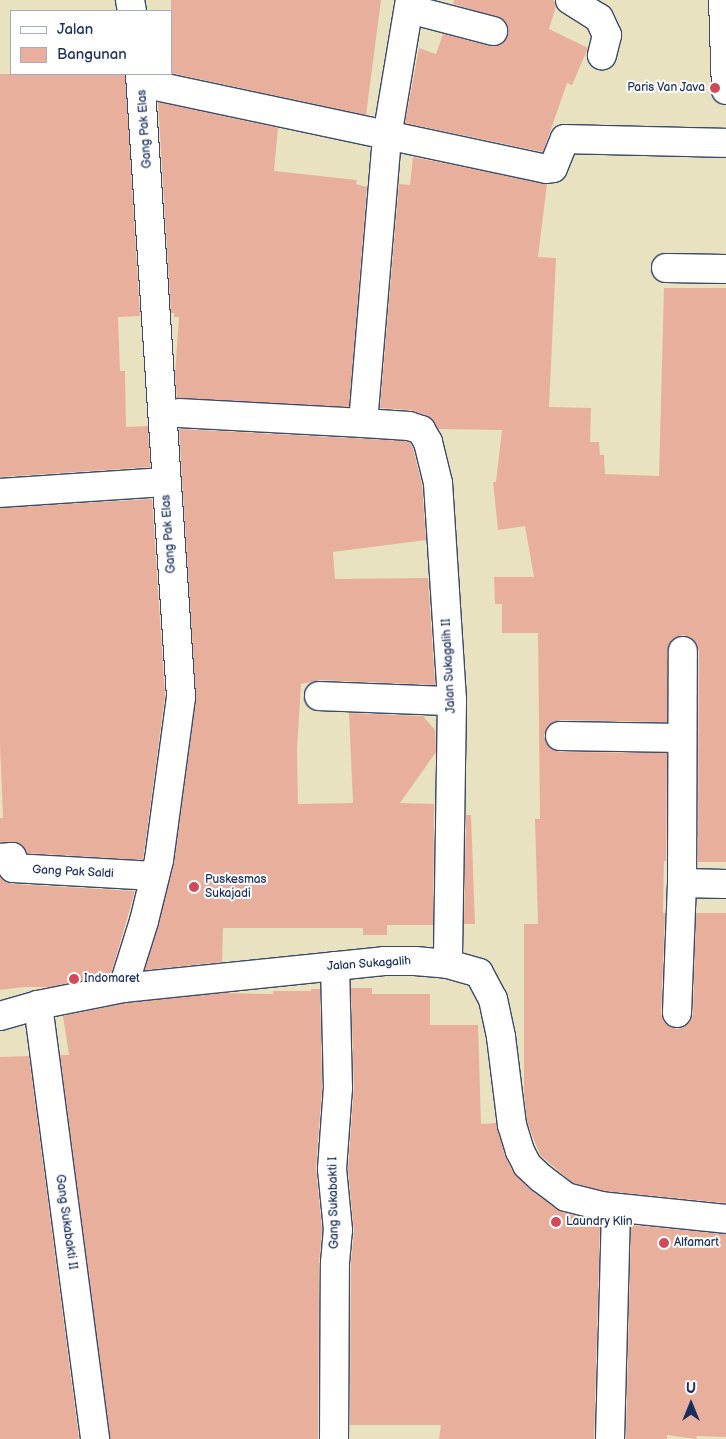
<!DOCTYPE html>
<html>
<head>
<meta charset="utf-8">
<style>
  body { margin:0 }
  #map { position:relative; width:726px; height:1439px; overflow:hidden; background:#e8e2c1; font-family:"Balsamiq Sans",sans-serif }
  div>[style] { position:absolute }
  .building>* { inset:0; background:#e8b09c }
  .roads { filter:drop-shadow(1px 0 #3a4a6d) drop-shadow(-1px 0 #3a4a6d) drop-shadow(0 1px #3a4a6d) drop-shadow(0 -1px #3a4a6d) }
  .minor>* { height:28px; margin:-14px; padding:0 14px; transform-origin:14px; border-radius:14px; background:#fff }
  .tertiary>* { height:28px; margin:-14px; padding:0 14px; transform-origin:14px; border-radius:14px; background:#fff }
  .dots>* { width:14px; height:14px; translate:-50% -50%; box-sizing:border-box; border:2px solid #fff; border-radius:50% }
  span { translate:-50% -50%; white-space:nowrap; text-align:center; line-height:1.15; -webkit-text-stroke:4px #fff; paint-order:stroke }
  .poi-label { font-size:12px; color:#1b2f5e }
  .right { translate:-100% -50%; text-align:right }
  .left { translate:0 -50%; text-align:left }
  .street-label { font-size:12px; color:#1b2f5e }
  .legend { position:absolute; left:10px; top:10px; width:162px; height:65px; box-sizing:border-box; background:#fff; border:1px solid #a4acbf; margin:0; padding:6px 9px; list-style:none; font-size:15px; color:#1b2f5e }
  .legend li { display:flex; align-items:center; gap:10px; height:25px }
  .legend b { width:25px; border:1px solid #a4acbf }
  .north { position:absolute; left:666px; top:1379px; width:50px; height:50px; -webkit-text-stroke:4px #fff; paint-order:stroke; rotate:0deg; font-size:14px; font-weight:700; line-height:20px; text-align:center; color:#1b2f5e }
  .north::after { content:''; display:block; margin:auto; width:18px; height:22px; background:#1b2f5e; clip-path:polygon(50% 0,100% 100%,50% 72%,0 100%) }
</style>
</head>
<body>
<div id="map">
  <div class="building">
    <div style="clip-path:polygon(171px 0,381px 0,366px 115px,171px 73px)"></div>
    <div style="clip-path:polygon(454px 0,554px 0,556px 6px,549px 29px,588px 48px,572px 85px,567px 83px,543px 152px,405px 123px,419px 48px,436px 54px,443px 34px,490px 46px,497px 46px,504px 42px,508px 35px,508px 27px,504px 20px,453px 4px)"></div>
    <div style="clip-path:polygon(0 74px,125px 74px,140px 316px,118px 317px,120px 371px,125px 371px,126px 427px,148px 426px,150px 467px,0 477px)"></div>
    <div style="clip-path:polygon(158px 102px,278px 128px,274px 171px,357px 180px,356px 184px,367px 187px,349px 407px,177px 398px,175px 375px,179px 317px,174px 317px,174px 313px,171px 313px)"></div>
    <div style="clip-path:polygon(413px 157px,547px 184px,538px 257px,556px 258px,549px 407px,591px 408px,590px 442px,599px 442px,600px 455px,604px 455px,605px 474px,659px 476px,664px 288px,726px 288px,726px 862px,698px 862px,699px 651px,697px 644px,691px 638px,683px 635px,675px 638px,669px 644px,667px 722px,560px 720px,553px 722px,547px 728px,544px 736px,546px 743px,552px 749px,560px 752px,667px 753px,666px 861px,664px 861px,663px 913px,665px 913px,661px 1013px,663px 1021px,669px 1026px,677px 1029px,684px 1027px,690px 1022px,693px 1014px,696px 913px,726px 913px,726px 1203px,604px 1191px,573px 1183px,540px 1155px,527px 1122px,524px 1092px,524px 924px,538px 924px,535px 819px,540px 819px,538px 633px,502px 633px,502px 604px,495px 604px,494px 577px,534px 577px,525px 526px,498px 530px,493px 482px,496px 482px,502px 430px,438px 429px,426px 415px,410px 410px,380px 408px,399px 184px,410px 185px)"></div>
    <div style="clip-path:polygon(179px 429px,406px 441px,410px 443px,413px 448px,422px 485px,426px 540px,333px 552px,335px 579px,428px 578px,435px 685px,320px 680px,301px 684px,297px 750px,298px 804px,353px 803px,349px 713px,423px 716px,435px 730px,436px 752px,400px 803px,434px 804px,433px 925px,387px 925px,387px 935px,363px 935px,363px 928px,223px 928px,222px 962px,145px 970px,174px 864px,196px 699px)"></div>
    <div style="clip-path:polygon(152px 499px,165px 696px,143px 860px,27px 853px,18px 843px,0 842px,0 818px,3px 818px,0 744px,0 508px)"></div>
    <div style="clip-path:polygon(466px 815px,471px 815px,475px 924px,464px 924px)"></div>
    <div style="clip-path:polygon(0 877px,12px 884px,135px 891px,111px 974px,51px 987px,23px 987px,0 990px)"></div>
    <div style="clip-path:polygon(351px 988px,372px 988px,372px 994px,430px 994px,430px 1025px,478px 1025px,481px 1124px,496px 1123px,505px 1156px,513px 1172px,531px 1190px,562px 1212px,600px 1222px,594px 1439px,439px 1439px,441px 1425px,350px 1425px,351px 1264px,354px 1231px,348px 1169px,354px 1088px)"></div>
    <div style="clip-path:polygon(311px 989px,320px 989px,322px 1088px,316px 1168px,322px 1230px,319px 1263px,318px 1439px,110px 1439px,60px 1055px,69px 1055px,63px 1016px,125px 1003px,222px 993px,273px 994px,273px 991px,311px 991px)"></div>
    <div style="clip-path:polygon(29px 1056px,79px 1439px,0 1439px,0 1057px)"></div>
    <div style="clip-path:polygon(631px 1225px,726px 1234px,726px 1437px,697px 1436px,696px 1439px,667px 1435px,667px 1439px,626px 1439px)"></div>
  </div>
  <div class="roads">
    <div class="minor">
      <div style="left:130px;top:0;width:11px;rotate:80deg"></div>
      <div style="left:570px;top:0;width:34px;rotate:32deg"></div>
      <div style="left:599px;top:18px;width:19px;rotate:65deg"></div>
      <div style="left:607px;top:35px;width:21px;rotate:104deg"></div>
      <div style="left:723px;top:0;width:90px;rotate:88.1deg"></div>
      <div style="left:409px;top:9px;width:87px;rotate:14.7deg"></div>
      <div style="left:142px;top:83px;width:413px;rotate:12deg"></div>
      <div style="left:546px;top:169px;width:7px;rotate:-8deg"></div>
      <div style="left:553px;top:168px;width:31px;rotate:-68deg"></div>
      <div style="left:565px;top:139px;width:161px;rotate:1.4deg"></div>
      <div style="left:666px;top:268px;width:60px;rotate:1deg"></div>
      <div style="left:179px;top:413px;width:184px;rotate:3.1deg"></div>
      <div style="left:363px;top:423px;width:287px;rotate:-85.2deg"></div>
      <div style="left:387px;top:137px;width:139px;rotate:-80.5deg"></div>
      <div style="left:363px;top:423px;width:46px;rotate:3.7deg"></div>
      <div style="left:409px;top:426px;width:13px;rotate:18deg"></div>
      <div style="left:421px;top:430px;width:14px;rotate:60deg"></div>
      <div style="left:428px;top:442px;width:42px;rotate:76.3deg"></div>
      <div style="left:438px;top:483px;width:218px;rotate:86.3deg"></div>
      <div style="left:452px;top:701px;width:263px;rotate:90.9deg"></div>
      <div style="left:0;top:493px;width:166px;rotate:-3.8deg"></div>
      <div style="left:319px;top:696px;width:133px;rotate:2.2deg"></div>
      <div style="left:560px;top:736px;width:122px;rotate:0.9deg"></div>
      <div style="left:0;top:858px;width:12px;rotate:-5deg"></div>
      <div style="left:12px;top:857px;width:11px;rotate:85deg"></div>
      <div style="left:13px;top:868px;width:142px;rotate:3.2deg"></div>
      <div style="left:682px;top:883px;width:44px;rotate:1.3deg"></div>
      <div style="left:123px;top:988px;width:70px;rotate:-72.6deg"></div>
      <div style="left:144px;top:921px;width:63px;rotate:-76.2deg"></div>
      <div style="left:159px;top:860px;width:164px;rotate:-82.3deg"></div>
      <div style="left:181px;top:697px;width:624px;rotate:-93.77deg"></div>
      <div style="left:38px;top:1005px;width:438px;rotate:82.5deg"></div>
      <div style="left:677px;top:1013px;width:130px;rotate:-87.8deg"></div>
      <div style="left:682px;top:883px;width:232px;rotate:-89.8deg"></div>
      <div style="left:334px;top:1439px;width:176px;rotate:-89.7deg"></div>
      <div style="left:335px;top:1263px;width:33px;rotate:-85deg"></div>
      <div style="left:338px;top:1230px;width:61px;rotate:-95.6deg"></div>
      <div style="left:332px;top:1169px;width:81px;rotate:-85.8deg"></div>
      <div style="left:338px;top:1088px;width:122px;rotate:-91.4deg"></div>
      <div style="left:610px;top:1439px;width:230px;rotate:-88.5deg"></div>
    </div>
    <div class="tertiary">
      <div style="left:0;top:1016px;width:40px;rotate:-16deg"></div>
      <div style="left:38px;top:1005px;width:87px;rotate:-11.3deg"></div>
      <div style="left:123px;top:988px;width:262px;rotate:-5.9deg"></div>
      <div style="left:384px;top:961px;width:31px"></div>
      <div style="left:415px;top:961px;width:33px;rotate:5deg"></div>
      <div style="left:448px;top:964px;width:32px;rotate:16deg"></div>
      <div style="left:479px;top:973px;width:30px;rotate:62deg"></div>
      <div style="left:493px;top:999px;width:39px;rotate:78deg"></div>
      <div style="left:501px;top:1037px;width:89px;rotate:82.9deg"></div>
      <div style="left:512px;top:1125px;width:27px;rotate:73deg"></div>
      <div style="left:520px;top:1151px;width:16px;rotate:63deg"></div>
      <div style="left:527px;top:1165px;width:19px;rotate:43deg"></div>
      <div style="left:541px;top:1178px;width:31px;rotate:37deg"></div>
      <div style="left:566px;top:1197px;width:36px;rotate:14deg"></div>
      <div style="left:601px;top:1206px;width:126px;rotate:5.9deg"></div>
    </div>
  </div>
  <div class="dots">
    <div style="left:715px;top:88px;background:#d1495b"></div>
    <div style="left:194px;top:887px;background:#d1495b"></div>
    <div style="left:74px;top:979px;background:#d1495b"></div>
    <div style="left:556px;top:1222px;background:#d1495b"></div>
    <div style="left:664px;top:1243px;background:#d1495b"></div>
  </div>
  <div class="poi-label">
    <span class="right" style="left:705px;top:88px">Paris Van Java</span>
    <span class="left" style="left:205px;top:887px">Puskesmas<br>Sukajadi</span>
    <span class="left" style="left:84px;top:979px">Indomaret</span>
    <span class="left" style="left:566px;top:1222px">Laundry Klin</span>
    <span class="left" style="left:674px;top:1243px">Alfamart</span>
  </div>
  <div class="street-label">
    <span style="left:145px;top:129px;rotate:-94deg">Gang Pak Elas</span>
    <span style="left:169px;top:534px;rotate:-94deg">Gang Pak Elas</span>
    <span style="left:449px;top:666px;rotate:-93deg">Jalan Sukagalih II</span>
    <span style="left:73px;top:872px;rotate:3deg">Gang Pak Saldi</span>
    <span style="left:369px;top:964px;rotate:-4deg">Jalan Sukagalih</span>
    <span style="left:334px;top:1203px;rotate:-91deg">Gang Sukabakti I</span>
    <span style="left:66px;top:1222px;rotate:82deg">Gang Sukabakti II</span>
  </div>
  <ul class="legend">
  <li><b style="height:6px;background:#fff"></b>Jalan</li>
  <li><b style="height:14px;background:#e8b09c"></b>Bangunan</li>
  </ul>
  <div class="north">U</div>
</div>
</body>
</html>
